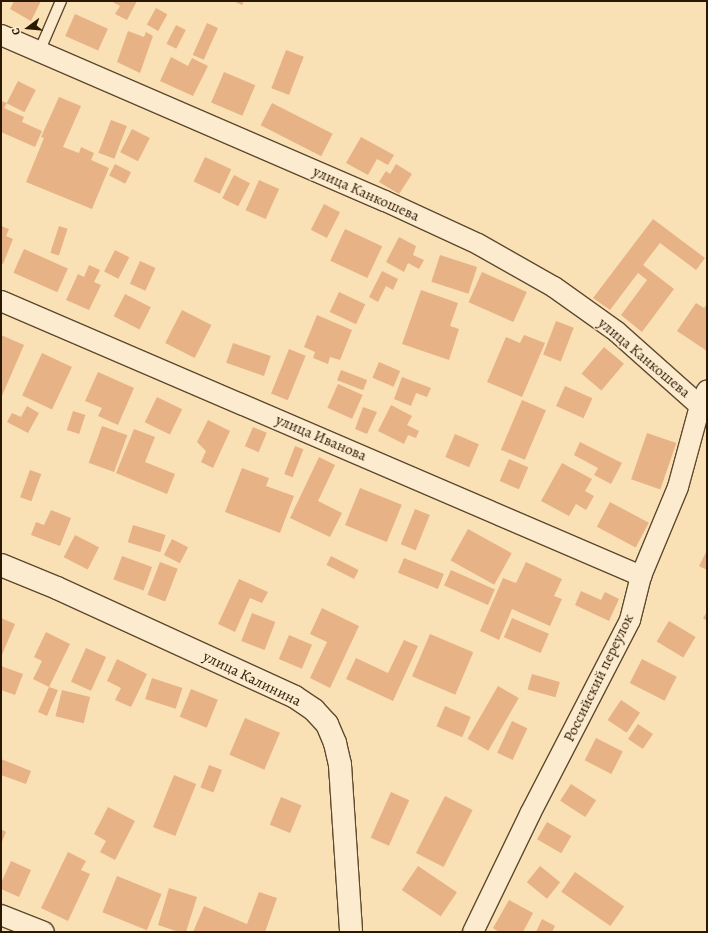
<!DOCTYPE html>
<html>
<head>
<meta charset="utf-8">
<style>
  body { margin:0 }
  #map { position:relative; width:708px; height:933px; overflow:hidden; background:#fae0b5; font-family:Alegreya,serif }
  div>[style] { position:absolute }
  .building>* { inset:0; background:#e8b287; transform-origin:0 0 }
  .roads { filter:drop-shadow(1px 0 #5e4a2e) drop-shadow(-1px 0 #5e4a2e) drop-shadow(0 1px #5e4a2e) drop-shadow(0 -1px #5e4a2e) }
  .service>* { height:10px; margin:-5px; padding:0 5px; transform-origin:5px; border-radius:5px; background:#fcebcf }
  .minor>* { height:20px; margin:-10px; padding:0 10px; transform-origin:10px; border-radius:10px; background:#fcebcf }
  .tertiary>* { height:22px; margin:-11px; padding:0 11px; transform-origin:11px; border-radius:11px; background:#fcebcf }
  span { translate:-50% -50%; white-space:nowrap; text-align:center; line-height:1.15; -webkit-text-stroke:3px #fcebcf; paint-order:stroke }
  .street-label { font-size:15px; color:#2a1801 }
  .frame { position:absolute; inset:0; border:2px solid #2a1801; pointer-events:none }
  .north { position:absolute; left:8px; top:8px; width:40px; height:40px; -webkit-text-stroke:3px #fcebcf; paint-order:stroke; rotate:254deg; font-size:11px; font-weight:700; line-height:16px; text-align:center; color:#2a1801 }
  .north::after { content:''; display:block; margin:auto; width:14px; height:18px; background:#2a1801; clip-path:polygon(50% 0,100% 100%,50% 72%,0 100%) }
</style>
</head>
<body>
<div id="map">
  <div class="building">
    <div style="clip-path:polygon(14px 1px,41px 1px,31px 21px,10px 9px)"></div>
    <div style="clip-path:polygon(111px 1px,137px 1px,127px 20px,115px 14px,120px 6px)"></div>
    <div style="clip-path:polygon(233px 1px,244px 1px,242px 5px)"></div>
    <div style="left:156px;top:8px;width:13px;height:19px;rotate:29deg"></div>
    <div style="left:75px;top:14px;width:36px;height:24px;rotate:24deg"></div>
    <div style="left:207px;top:23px;width:12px;height:35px;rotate:24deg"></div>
    <div style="left:176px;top:25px;width:11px;height:21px;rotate:27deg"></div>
    <div style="clip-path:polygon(128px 31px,144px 37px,146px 32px,153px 36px,140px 73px,117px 62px)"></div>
    <div style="left:286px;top:50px;width:19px;height:41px;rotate:21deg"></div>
    <div style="clip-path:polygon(171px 57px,188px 66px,192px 58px,208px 66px,193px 96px,160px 81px)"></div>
    <div style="left:224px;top:72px;width:34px;height:33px;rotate:23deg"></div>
    <div style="left:18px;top:81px;width:20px;height:25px;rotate:27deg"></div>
    <div style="clip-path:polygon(59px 97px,81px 106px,63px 147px,79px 153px,81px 147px,94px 153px,91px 160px,109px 168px,92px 209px,26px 182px,44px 138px,41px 137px)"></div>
    <div style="clip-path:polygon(1px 101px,7px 103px,4px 108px,24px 117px,22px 122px,42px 131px,35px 147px,1px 132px)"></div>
    <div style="left:272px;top:103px;width:68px;height:25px;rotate:27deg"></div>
    <div style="left:111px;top:120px;width:17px;height:35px;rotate:21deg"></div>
    <div style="left:132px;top:129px;width:20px;height:26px;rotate:27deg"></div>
    <div style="clip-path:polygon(361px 137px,394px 155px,388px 165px,377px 159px,368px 175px,346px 163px)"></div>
    <div style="left:205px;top:157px;width:29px;height:27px;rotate:25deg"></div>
    <div style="left:115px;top:164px;width:18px;height:13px;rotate:27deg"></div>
    <div style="clip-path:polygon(396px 164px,412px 174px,399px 194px,379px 182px,386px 171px,390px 174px)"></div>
    <div style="left:234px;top:175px;width:18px;height:26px;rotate:27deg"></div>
    <div style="left:259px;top:180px;width:22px;height:33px;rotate:24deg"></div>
    <div style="left:324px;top:204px;width:18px;height:29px;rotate:27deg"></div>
    <div style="clip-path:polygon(653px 219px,705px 258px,696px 270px,660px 243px,643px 265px,674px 289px,642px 332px,621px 315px,647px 280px,638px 273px,610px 310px,593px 298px)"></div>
    <div style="clip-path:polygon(1px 226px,9px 229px,6px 236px,13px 239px,3px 264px,1px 263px)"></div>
    <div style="left:59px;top:226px;width:9px;height:28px;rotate:18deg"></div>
    <div style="left:345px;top:229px;width:41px;height:35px;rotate:25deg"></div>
    <div style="clip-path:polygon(399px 237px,416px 246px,413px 255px,424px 260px,419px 269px,408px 263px,404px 272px,386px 262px)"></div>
    <div style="left:24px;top:249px;width:48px;height:26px;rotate:24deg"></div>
    <div style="left:115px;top:250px;width:16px;height:24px;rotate:27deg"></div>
    <div style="left:440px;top:255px;width:39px;height:28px;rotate:18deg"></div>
    <div style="left:140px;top:261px;width:17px;height:25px;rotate:24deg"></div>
    <div style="clip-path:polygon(89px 265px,100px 270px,94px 282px,101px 285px,89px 310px,66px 300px,78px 274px,84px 277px)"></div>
    <div style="clip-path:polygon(382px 271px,398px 279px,393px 290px,386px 286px,378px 302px,369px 297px)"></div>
    <div style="left:482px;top:272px;width:49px;height:33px;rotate:24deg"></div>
    <div style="clip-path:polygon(421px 290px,458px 303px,450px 326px,459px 329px,449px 360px,402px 344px)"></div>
    <div style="left:339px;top:292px;width:29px;height:22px;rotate:25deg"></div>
    <div style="left:125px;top:294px;width:29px;height:25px;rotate:27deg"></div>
    <div style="clip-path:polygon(696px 303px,704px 308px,707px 304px,707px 351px,677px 331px)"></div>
    <div style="left:182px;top:310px;width:33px;height:37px;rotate:27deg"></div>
    <div style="clip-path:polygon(317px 315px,352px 330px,340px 360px,330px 357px,328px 364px,313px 358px,315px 352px,304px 347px)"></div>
    <div style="left:556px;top:321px;width:19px;height:36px;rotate:21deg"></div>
    <div style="clip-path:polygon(1px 335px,24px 345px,1px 398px)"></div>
    <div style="clip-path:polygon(524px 335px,545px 343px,522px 397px,487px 382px,506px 337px,520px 343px)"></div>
    <div style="left:233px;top:343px;width:40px;height:21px;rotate:19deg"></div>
    <div style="left:604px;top:347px;width:26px;height:35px;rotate:40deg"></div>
    <div style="left:289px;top:349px;width:18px;height:48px;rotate:22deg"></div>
    <div style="left:42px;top:353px;width:33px;height:47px;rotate:25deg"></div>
    <div style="left:379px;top:362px;width:23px;height:17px;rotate:23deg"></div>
    <div style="left:341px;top:370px;width:28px;height:11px;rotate:21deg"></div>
    <div style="clip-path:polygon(98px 372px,134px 388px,118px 425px,98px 416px,102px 408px,85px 401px)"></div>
    <div style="clip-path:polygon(402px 377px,431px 388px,427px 397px,416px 393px,411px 406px,394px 399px)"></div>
    <div style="left:338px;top:384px;width:27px;height:26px;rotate:24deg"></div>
    <div style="left:565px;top:386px;width:30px;height:22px;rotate:24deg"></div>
    <div style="left:157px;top:397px;width:28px;height:28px;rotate:26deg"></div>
    <div style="left:522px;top:400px;width:26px;height:54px;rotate:23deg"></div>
    <div style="clip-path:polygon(391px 405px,412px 416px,407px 425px,419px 431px,416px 438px,408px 435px,404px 444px,378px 431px)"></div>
    <div style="clip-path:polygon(27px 406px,39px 413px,28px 433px,7px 422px,12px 413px,21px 417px)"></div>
    <div style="clip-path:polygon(363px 407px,377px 412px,367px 434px,355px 429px)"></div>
    <div style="left:73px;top:411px;width:13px;height:20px;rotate:18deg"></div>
    <div style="clip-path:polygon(208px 420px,230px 431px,213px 468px,201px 462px,206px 451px,197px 442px)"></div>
    <div style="left:102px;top:426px;width:27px;height:39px;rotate:20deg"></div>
    <div style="left:253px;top:427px;width:15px;height:21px;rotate:23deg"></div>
    <div style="clip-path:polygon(134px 429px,155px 437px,145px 462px,175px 474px,167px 494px,116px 473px)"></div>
    <div style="left:647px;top:433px;width:31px;height:49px;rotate:19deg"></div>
    <div style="left:455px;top:434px;width:26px;height:25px;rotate:23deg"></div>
    <div style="clip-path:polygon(580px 442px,622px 463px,611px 484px,594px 475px,598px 468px,574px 455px)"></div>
    <div style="left:295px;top:446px;width:9px;height:30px;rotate:21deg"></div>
    <div style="clip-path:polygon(319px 457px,335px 465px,318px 501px,342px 513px,330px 537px,290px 518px)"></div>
    <div style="left:509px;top:459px;width:21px;height:24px;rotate:23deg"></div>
    <div style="clip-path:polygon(562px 463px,592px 479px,585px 491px,594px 496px,586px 510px,576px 504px,569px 516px,541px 501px)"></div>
    <div style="clip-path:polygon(242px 468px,269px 478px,266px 486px,294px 496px,280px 533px,225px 512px)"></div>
    <div style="left:30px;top:470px;width:12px;height:29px;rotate:20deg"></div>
    <div style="left:360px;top:488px;width:45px;height:40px;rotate:22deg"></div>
    <div style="left:610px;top:502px;width:44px;height:28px;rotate:28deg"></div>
    <div style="left:415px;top:509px;width:16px;height:38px;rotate:22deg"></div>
    <div style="clip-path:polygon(51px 510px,71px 518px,60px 546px,31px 535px,36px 522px,44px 525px)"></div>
    <div style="left:133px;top:525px;width:34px;height:18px;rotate:17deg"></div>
    <div style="left:468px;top:529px;width:50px;height:36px;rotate:29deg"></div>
    <div style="left:75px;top:535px;width:27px;height:25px;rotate:27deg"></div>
    <div style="left:172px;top:539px;width:18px;height:18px;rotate:27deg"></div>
    <div style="clip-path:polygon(707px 550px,707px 570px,699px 566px)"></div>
    <div style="left:122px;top:556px;width:32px;height:25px;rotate:20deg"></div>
    <div style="left:331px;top:556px;width:31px;height:10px;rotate:27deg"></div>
    <div style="left:404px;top:558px;width:43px;height:16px;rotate:22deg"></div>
    <div style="left:160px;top:562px;width:19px;height:35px;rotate:21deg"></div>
    <div style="clip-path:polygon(526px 562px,562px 579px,554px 596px,562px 599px,550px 626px,512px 609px,499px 640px,480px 631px,503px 578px,516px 583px)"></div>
    <div style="left:451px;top:570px;width:48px;height:17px;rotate:24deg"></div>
    <div style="clip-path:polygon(239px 579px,268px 592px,262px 603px,250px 598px,235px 632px,218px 624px)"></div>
    <div style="clip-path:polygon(581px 591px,601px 600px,605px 592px,619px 599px,609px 621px,575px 605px)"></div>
    <div style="clip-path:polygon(322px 608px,359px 626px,330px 688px,310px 678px,327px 642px,310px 634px)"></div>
    <div style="clip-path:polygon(707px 612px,707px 621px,703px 618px)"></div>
    <div style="left:252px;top:613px;width:25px;height:30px;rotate:21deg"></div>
    <div style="clip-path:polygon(1px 618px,15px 624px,1px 657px)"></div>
    <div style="left:512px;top:618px;width:40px;height:21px;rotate:23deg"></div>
    <div style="left:669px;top:621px;width:31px;height:24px;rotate:31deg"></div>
    <div style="clip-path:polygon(46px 632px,70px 644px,49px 687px,58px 690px,47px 716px,38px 712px,49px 687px,33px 679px,42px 661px,34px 657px)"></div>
    <div style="left:430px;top:634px;width:47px;height:46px;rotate:23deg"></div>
    <div style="left:289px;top:635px;width:25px;height:26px;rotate:23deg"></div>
    <div style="clip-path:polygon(404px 640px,418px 646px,393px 701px,346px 679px,356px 658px,388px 673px)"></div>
    <div style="left:86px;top:648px;width:22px;height:37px;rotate:24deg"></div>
    <div style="clip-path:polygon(117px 659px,147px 674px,131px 707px,115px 700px,121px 688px,107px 681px)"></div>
    <div style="left:642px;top:659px;width:39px;height:27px;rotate:27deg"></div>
    <div style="clip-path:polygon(1px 666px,23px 674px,15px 695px,1px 690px)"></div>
    <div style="left:532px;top:674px;width:29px;height:16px;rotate:16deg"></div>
    <div style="left:152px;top:678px;width:32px;height:22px;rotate:18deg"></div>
    <div style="left:498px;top:686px;width:24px;height:61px;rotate:30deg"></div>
    <div style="left:191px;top:689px;width:29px;height:30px;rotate:22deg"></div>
    <div style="left:62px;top:690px;width:29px;height:27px;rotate:14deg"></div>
    <div style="left:621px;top:700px;width:23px;height:24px;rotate:34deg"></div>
    <div style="left:445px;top:706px;width:28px;height:22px;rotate:23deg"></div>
    <div style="left:245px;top:718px;width:38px;height:40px;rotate:23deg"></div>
    <div style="left:512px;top:721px;width:17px;height:35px;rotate:25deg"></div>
    <div style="left:638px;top:724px;width:18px;height:18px;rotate:34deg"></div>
    <div style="left:596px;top:738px;width:30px;height:25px;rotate:27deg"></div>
    <div style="clip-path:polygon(1px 759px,31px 771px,26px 784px,1px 775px)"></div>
    <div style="left:209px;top:765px;width:14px;height:24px;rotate:21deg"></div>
    <div style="left:174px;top:775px;width:24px;height:56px;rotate:22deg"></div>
    <div style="left:571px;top:784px;width:30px;height:20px;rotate:33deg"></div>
    <div style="left:391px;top:792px;width:20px;height:50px;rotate:24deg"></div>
    <div style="left:445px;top:796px;width:31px;height:64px;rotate:27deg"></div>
    <div style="left:281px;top:797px;width:22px;height:30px;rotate:22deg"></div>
    <div style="clip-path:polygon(108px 807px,135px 821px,115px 860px,100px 852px,106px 841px,94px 834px)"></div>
    <div style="left:547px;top:822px;width:28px;height:20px;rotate:30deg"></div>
    <div style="clip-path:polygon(1px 829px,6px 832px,1px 844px)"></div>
    <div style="clip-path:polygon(68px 852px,86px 861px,81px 870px,90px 874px,68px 921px,41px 908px)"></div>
    <div style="clip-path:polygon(11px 861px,31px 870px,19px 897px,1px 889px,1px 883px)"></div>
    <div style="left:418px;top:866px;width:47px;height:29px;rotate:34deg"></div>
    <div style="left:540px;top:866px;width:26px;height:21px;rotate:39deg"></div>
    <div style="left:575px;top:872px;width:60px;height:24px;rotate:35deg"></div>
    <div style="left:117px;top:876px;width:48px;height:39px;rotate:22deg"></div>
    <div style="clip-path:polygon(169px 888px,197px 897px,186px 932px,179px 932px,158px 925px)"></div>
    <div style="clip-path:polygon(259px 892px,277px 898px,265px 932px,244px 932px,246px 926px,244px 932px,193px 932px,204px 906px,247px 924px)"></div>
    <div style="clip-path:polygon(509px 900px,533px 913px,523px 932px,499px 932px,493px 928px)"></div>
    <div style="clip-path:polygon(542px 919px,555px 926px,552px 932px,536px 932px)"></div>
  </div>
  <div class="roads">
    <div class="service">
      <div style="left:39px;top:52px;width:56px;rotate:-66.7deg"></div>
    </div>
    <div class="minor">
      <div style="left:1px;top:35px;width:418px;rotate:23.4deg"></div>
      <div style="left:385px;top:201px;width:102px;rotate:24.8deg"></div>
      <div style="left:478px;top:244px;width:87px;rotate:29.5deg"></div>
      <div style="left:554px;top:287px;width:77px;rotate:35.5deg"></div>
      <div style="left:617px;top:332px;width:111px;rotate:41.7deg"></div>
      <div style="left:1px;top:301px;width:697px;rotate:23.25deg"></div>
      <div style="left:1px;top:915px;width:46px;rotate:21.6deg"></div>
      <div style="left:473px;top:932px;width:131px;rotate:-64.2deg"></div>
      <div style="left:530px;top:814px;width:218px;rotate:-62.7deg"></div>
      <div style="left:630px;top:620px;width:45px;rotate:-76deg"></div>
      <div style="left:641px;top:576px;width:96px;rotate:-67.4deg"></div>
      <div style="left:678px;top:487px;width:84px;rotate:-74.8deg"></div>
      <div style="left:700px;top:406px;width:17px;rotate:-66deg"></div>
    </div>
    <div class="tertiary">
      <div style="left:1px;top:565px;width:61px;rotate:22.3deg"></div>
      <div style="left:57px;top:588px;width:262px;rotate:24.6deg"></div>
      <div style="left:295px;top:697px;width:23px;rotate:34deg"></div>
      <div style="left:314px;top:710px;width:19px;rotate:47deg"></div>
      <div style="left:327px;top:724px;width:21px;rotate:67deg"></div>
      <div style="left:335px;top:743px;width:23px;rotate:77deg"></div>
      <div style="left:340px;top:765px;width:167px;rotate:86.2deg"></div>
    </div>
  </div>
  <div class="street-label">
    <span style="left:366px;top:194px;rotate:24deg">улица Канкошева</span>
    <span style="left:644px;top:358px;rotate:40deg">улица Канкошева</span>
    <span style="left:321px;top:438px;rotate:23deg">улица Иванова</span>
    <span style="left:599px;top:678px;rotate:-64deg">Российский переулок</span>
    <span style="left:252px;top:679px;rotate:26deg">улица Калинина</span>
  </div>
  <div class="frame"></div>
  <div class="north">С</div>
</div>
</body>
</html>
